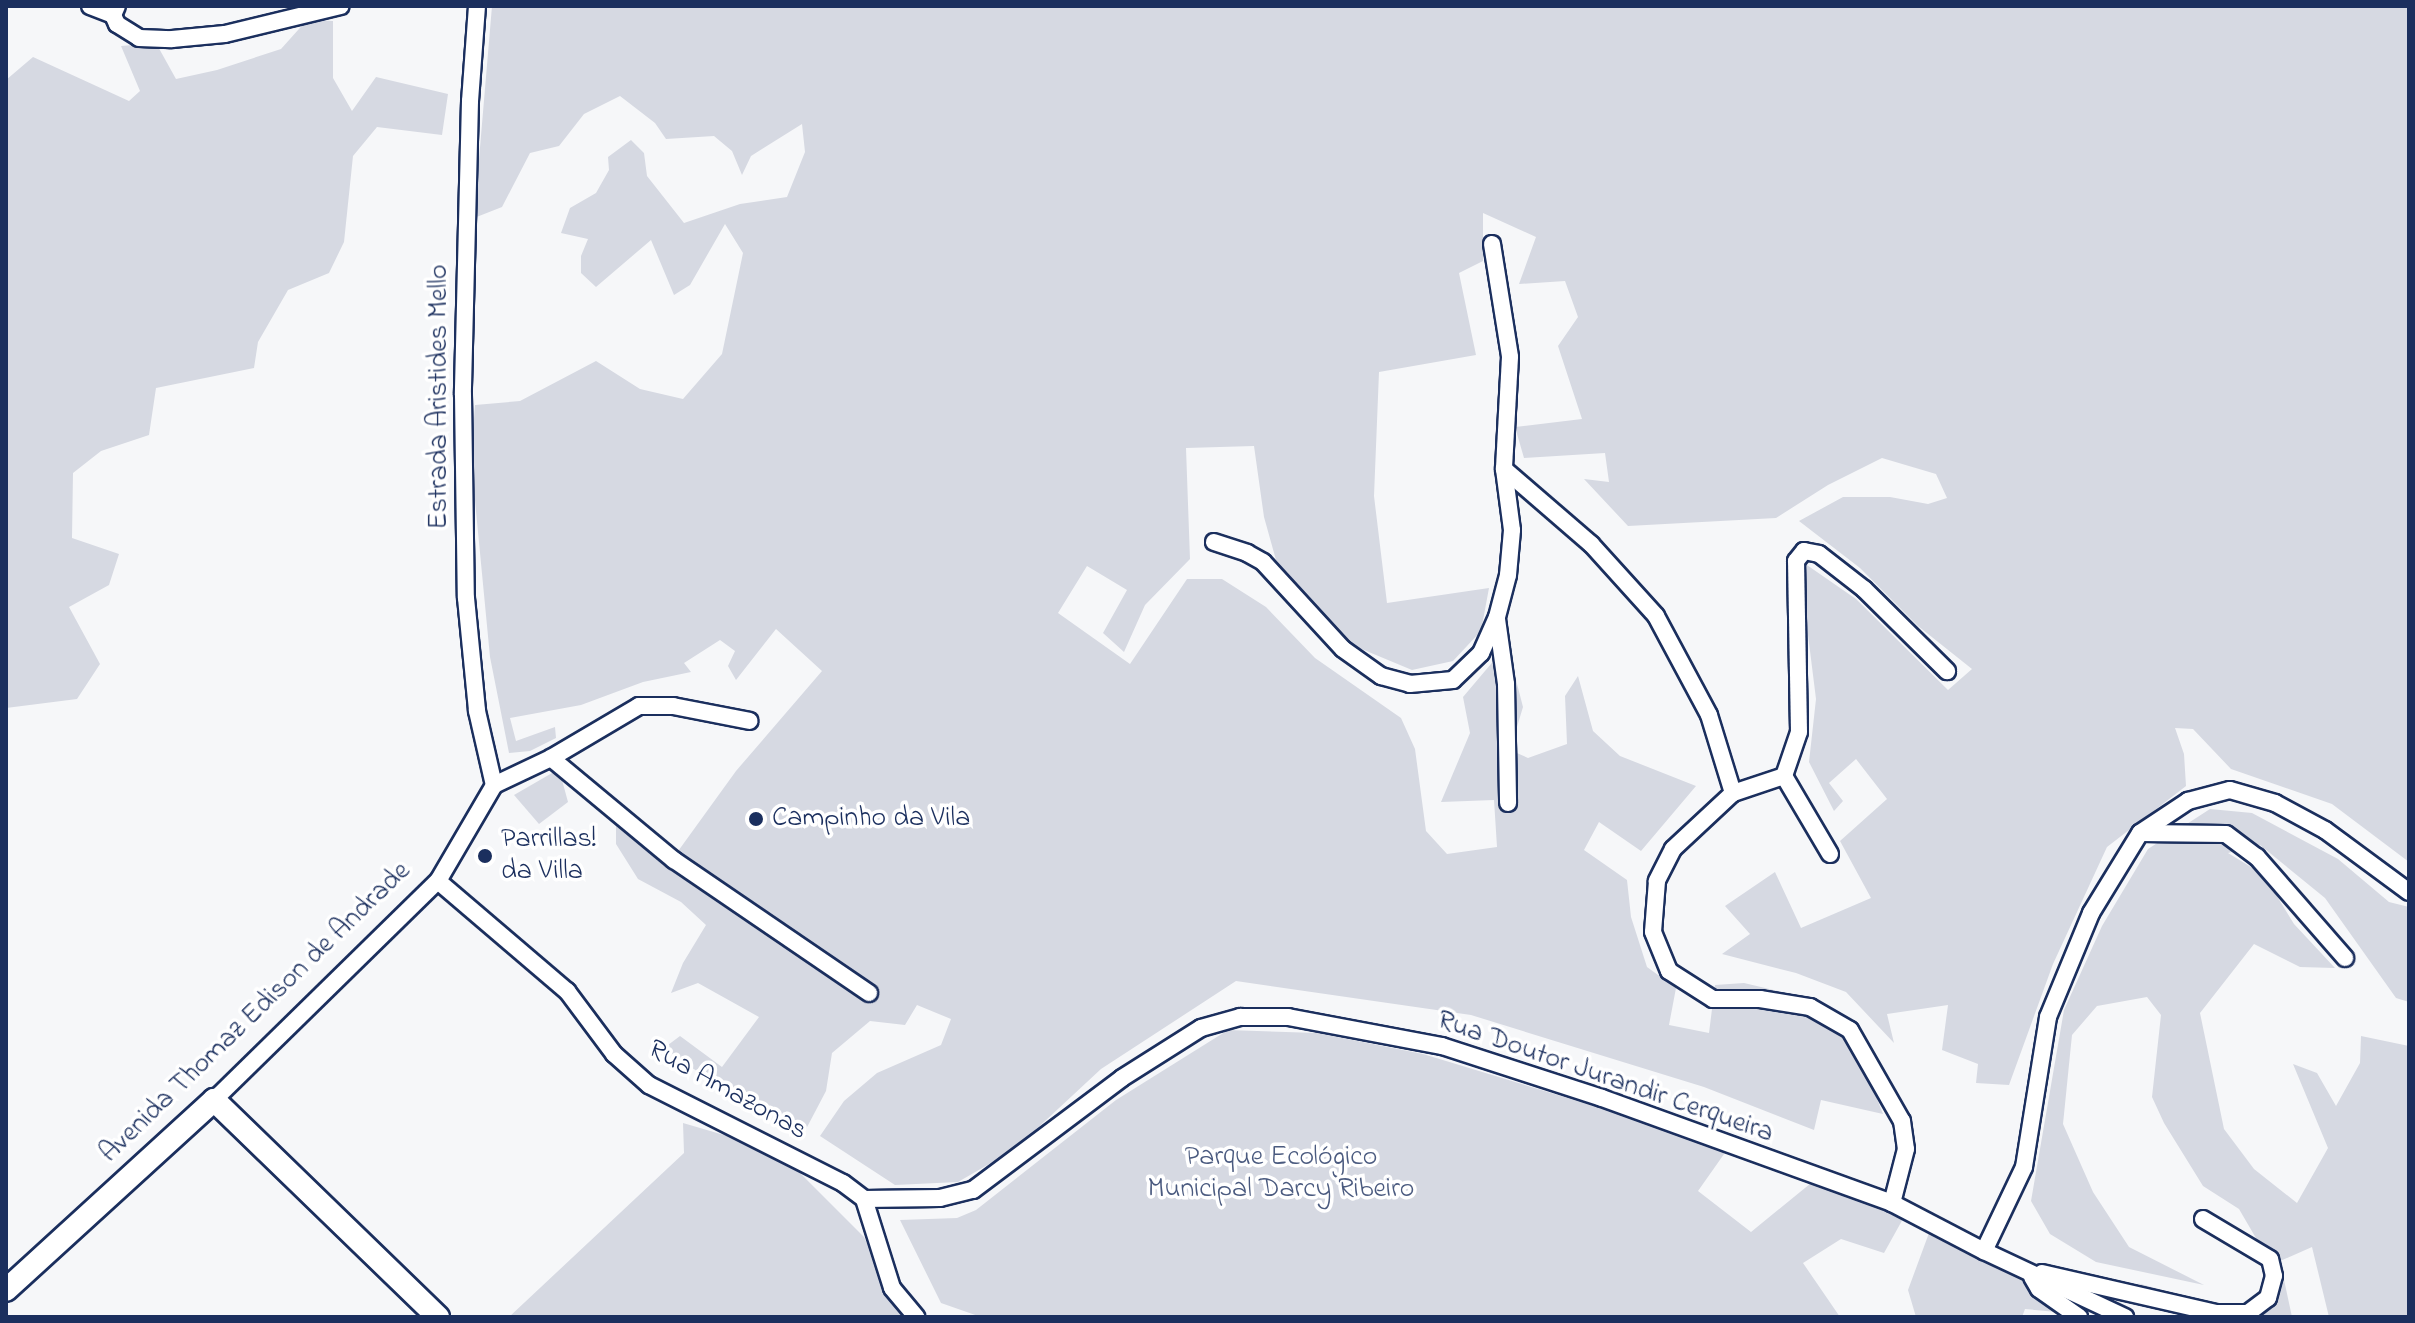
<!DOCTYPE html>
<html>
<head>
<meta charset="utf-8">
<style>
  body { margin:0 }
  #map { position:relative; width:2415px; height:1323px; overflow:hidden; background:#f6f7f9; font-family:"Indie Flower",sans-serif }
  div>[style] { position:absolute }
  .green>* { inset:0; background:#d6d9e2 }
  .roads { filter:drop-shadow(2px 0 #1b2f5e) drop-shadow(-2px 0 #1b2f5e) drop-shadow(0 2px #1b2f5e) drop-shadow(0 -2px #1b2f5e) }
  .street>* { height:16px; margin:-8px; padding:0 8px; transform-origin:8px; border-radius:8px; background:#fff }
  .secondary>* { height:22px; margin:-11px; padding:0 11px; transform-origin:11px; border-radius:11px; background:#fff }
  .dots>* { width:22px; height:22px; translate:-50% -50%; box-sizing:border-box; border:4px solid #fff; border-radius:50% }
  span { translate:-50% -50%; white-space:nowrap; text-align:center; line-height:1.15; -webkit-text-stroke:7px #fff; paint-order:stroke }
  .street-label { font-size:28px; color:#1b2f5e }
  .poi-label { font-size:28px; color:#1b2f5e }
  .left { translate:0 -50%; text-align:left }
  .park-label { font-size:28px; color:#4a5a7f }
  .frame { position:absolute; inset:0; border:8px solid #1b2f5e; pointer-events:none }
</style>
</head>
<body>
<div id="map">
  <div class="green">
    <div style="clip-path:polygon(492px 6px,2409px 6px,2409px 862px,2332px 804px,2231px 769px,2193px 729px,2175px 728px,2184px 754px,2186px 786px,2107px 847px,2053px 964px,2009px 1085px,1976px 1083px,1978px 1064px,1942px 1050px,1948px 1005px,1887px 1014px,1894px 1043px,1846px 992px,1796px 973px,1722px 954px,1750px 934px,1725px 906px,1775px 872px,1801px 928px,1871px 898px,1840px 841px,1887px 799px,1856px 759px,1829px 783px,1843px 801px,1834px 811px,1809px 762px,1816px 699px,1801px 579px,1804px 563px,1856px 599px,1948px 690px,1972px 669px,1918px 626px,1860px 568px,1799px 521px,1843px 497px,1890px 497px,1928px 504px,1947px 498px,1936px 474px,1882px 458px,1828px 485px,1776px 518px,1628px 526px,1584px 479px,1609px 482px,1605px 453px,1524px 458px,1515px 427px,1582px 419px,1558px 346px,1578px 317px,1565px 281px,1519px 284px,1536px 237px,1483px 213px,1483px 261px,1459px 273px,1476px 355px,1379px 372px,1374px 496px,1387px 603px,1489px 588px,1481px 631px,1453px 661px,1412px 670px,1352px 645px,1276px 560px,1264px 517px,1254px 446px,1186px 448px,1190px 559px,1145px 605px,1124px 652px,1103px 633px,1127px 590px,1087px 566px,1058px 613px,1130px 664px,1187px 579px,1222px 579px,1266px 607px,1315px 658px,1401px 718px,1415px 749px,1426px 831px,1447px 854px,1497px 847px,1494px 800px,1441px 802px,1470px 733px,1463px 697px,1507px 645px,1523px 707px,1510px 750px,1528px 758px,1567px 744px,1565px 696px,1578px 676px,1593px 731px,1620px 756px,1696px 786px,1641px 851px,1599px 822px,1584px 850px,1627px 880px,1631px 917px,1647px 967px,1676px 988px,1669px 1025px,1709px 1033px,1715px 985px,1744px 983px,1795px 995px,1833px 1026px,1860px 1056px,1883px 1114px,1821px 1100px,1814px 1130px,1704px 1087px,1471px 1015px,1236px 981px,1101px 1069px,1015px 1149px,958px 1182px,895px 1185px,820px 1136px,844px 1101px,877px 1073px,941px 1045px,951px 1019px,917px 1005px,905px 1025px,870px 1021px,832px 1053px,826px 1091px,805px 1131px,718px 1086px,664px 1048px,680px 1036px,722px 1067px,759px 1017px,698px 983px,671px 993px,683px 963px,706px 925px,681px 902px,638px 879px,616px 844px,616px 825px,676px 854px,736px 771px,822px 671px,776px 629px,736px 680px,728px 666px,735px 651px,720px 640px,684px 663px,691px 672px,643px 682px,581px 705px,510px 718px,516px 741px,555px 727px,556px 738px,530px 751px,509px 753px,490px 657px,471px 459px,475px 405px,520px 401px,596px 361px,640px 389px,683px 399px,722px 354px,743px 253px,725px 224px,690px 285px,674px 295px,651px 240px,596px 287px,581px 273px,581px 256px,588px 239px,561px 233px,570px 208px,596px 193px,609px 170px,608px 157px,631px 140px,644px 153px,647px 176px,684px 223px,740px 204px,787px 197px,805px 152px,802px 124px,751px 156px,742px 175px,732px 151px,714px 136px,666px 139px,655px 123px,620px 96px,584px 114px,559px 146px,530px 153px,502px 207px,474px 218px)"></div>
    <div style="clip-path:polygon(307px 20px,333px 21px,333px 78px,352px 111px,376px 77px,448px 94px,442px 135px,377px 127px,353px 156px,344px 242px,329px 273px,288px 290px,258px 342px,254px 368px,156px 388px,149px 435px,101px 451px,73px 473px,72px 538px,119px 554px,109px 585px,69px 607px,100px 664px,77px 699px,6px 708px,6px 80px,33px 57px,129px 101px,140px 91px,121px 46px,156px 43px,176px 79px,217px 70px,281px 49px)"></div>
    <div style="clip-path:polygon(559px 769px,568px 802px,539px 824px,514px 795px)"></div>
    <div style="clip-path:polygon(2210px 809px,2252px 813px,2338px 859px,2389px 902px,2409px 907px,2409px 1002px,2396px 998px,2325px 898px,2260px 845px,2228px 853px,2264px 875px,2294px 924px,2335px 968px,2300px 967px,2254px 944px,2200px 1013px,2224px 1129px,2254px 1169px,2297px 1203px,2328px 1148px,2293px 1064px,2317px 1073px,2336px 1106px,2360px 1063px,2361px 1036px,2409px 1046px,2409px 1317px,2329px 1317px,2312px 1247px,2280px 1261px,2292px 1317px,2210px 1317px,2137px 1283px,2232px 1309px,2259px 1297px,2267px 1257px,2239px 1209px,2203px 1186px,2164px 1123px,2152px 1097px,2161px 1015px,2147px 997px,2097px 1006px,2072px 1035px,2063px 1124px,2093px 1192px,2129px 1247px,2204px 1285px,2096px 1262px,2050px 1234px,2031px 1201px,2064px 1010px,2102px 926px,2148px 849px)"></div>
    <div style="clip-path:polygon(1228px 1030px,1317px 1033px,1423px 1054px,1729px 1147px,1698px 1191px,1751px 1232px,1816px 1179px,1904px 1217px,1884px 1253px,1841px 1239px,1803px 1263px,1840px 1317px,981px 1317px,941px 1303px,900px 1220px,957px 1218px,976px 1210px,1116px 1100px)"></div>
    <div style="clip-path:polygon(683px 1123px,778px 1151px,864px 1237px,902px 1317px,509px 1317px,684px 1153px)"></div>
    <div style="clip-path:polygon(1929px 1233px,2026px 1277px,2057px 1312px,2025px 1309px,2022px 1317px,1916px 1317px,1908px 1290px)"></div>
  </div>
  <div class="roads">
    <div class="street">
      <div style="left:90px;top:6px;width:25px;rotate:21deg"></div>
      <div style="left:117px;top:6px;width:10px;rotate:114deg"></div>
      <div style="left:113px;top:15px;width:10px;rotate:66deg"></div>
      <div style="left:117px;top:24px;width:26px;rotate:32deg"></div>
      <div style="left:139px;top:38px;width:33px;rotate:2deg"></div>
      <div style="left:172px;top:39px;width:53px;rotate:-5.4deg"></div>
      <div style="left:225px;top:34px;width:119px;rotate:-13.6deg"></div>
      <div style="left:477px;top:6px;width:95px;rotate:94.2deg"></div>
      <div style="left:470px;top:101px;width:294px;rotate:91.4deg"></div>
      <div style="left:463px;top:395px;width:203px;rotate:89.2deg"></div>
      <div style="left:466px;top:598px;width:114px;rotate:84.4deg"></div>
      <div style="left:477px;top:711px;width:76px;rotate:77.1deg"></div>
      <div style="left:1492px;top:244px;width:114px;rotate:80.9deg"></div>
      <div style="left:1510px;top:357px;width:112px;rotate:93.1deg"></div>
      <div style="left:1504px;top:469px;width:115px;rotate:40.8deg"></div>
      <div style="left:1591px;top:544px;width:97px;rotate:47.9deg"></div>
      <div style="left:1656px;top:616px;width:112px;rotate:61.8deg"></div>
      <div style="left:1709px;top:715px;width:82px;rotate:72.9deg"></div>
      <div style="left:1214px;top:542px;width:35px;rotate:18deg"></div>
      <div style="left:1247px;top:553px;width:18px;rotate:29deg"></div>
      <div style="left:1263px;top:562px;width:118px;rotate:47.4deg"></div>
      <div style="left:1343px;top:649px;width:47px;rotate:35.4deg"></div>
      <div style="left:1381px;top:676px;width:30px;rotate:15deg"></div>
      <div style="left:1410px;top:684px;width:43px;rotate:-5.3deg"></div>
      <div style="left:1453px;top:680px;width:39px;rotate:-44deg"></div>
      <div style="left:1481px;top:653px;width:39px;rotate:-66deg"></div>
      <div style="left:1497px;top:617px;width:43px;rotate:-75.3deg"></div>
      <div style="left:1508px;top:575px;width:45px;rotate:-84.9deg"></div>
      <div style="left:1512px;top:530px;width:62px;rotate:-97.5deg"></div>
      <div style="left:1497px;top:619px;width:66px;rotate:82.1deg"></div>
      <div style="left:1506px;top:684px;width:119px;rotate:89deg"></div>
      <div style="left:551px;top:758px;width:160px;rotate:39.7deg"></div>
      <div style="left:674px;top:860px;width:236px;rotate:34.3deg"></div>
      <div style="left:1784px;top:776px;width:46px;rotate:-71.2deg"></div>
      <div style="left:1799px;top:732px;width:171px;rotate:-91deg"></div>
      <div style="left:1796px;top:561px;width:13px;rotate:-51deg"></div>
      <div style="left:1804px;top:551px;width:15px;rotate:11deg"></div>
      <div style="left:1819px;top:554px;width:57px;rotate:37.9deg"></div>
      <div style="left:1864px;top:589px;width:117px;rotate:44.7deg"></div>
      <div style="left:2141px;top:833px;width:85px;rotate:0.7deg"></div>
      <div style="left:2226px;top:834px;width:39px;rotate:37deg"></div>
      <div style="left:2257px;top:857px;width:134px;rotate:48.9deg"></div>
      <div style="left:1830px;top:854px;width:91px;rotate:-120.5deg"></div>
      <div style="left:1784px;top:776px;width:54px;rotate:161.6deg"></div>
      <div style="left:1733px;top:793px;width:82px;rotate:137deg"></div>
      <div style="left:1673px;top:849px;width:36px;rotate:117deg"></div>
      <div style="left:1657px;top:881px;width:51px;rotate:94.5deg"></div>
      <div style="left:1653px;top:932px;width:42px;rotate:67.7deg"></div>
      <div style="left:1669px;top:971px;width:52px;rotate:32.5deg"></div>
      <div style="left:1713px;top:999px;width:47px"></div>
      <div style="left:1760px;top:999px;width:51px;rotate:9.1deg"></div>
      <div style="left:1810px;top:1007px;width:46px;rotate:29.9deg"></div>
      <div style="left:1850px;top:1030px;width:105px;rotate:60.3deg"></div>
      <div style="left:1902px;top:1121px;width:28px;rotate:82deg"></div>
      <div style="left:1906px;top:1149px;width:56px;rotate:104.5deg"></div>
      <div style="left:438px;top:881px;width:170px;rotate:40.5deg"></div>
      <div style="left:567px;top:991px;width:79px;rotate:53.3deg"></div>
      <div style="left:614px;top:1054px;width:47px;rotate:41.5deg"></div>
      <div style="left:649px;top:1085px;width:217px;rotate:26.8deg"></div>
      <div style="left:843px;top:1183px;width:26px;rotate:37deg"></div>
      <div style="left:214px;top:1100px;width:313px;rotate:-44.4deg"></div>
      <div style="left:438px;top:881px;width:111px;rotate:-59.7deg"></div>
      <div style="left:494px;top:785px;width:63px;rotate:-25.3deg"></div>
      <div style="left:551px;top:758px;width:102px;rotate:-30.6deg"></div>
      <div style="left:639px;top:706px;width:34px"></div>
      <div style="left:673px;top:706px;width:78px;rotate:11deg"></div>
      <div style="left:864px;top:1199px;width:76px;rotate:-0.8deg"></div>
      <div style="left:940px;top:1198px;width:34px;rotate:-14deg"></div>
      <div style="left:973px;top:1190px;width:186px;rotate:-36.9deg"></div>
      <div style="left:1122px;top:1078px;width:93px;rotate:-32.3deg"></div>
      <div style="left:1201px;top:1028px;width:41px;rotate:-15.8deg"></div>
      <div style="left:1240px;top:1017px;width:48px"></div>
      <div style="left:1288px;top:1017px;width:157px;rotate:10.7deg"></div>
      <div style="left:1442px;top:1046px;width:168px;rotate:18deg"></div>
      <div style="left:1602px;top:1098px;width:308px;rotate:19.9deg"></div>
      <div style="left:1892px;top:1203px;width:104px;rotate:27.6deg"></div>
      <div style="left:1984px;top:1251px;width:156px;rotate:25.1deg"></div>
      <div style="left:864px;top:1199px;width:93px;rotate:72.5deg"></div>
      <div style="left:892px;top:1288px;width:38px;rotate:50deg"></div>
      <div style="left:1984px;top:1251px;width:93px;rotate:-64.5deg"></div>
      <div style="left:2024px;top:1167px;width:152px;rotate:-80.9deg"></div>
      <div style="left:2048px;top:1017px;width:113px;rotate:-67.5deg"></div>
      <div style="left:2091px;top:913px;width:94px;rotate:-58.5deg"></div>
      <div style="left:2140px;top:833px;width:58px;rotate:-33.7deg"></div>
      <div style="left:2188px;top:801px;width:43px;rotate:-14.7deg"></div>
      <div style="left:2230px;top:790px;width:47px;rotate:16.1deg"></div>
      <div style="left:2275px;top:803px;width:57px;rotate:28.4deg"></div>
      <div style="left:2325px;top:830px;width:104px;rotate:36.4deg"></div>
      <div style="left:2042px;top:1273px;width:180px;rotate:12.9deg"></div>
      <div style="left:2217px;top:1313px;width:31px"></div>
      <div style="left:2248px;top:1313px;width:25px;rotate:-37deg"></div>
      <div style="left:2268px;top:1298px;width:23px;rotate:-75deg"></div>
      <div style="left:2274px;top:1276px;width:17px;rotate:-103deg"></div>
      <div style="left:2270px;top:1259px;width:78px;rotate:-149.2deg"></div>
      <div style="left:2032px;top:1277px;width:14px;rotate:60deg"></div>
      <div style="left:2039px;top:1289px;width:49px;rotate:35deg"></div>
    </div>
    <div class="secondary">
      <div style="left:6px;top:1290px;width:282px;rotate:-42.4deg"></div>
      <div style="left:214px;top:1100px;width:312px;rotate:44.1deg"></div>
    </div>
  </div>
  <div class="dots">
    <div style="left:756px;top:819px;background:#1b2f5e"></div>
    <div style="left:485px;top:856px;background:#1b2f5e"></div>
  </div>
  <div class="street-label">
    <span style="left:440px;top:397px;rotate:-90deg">Estrada Aristides Mello</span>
    <span style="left:256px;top:1013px;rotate:-44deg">Avenida Thomaz Edison de Andrade</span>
    <span style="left:1605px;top:1078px;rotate:19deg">Rua Doutor Jurandir Cerqueira</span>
    <span style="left:727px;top:1091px;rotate:29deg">Rua Amazonas</span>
  </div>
  <div class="poi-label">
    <span class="left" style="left:772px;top:819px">Campinho da Vila</span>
    <span class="left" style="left:501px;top:856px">Parrillas!<br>da Villa</span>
  </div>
  <div class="park-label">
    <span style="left:1281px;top:1174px">Parque Ecológico<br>Municipal Darcy Ribeiro</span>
  </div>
  <div class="frame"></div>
</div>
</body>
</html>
